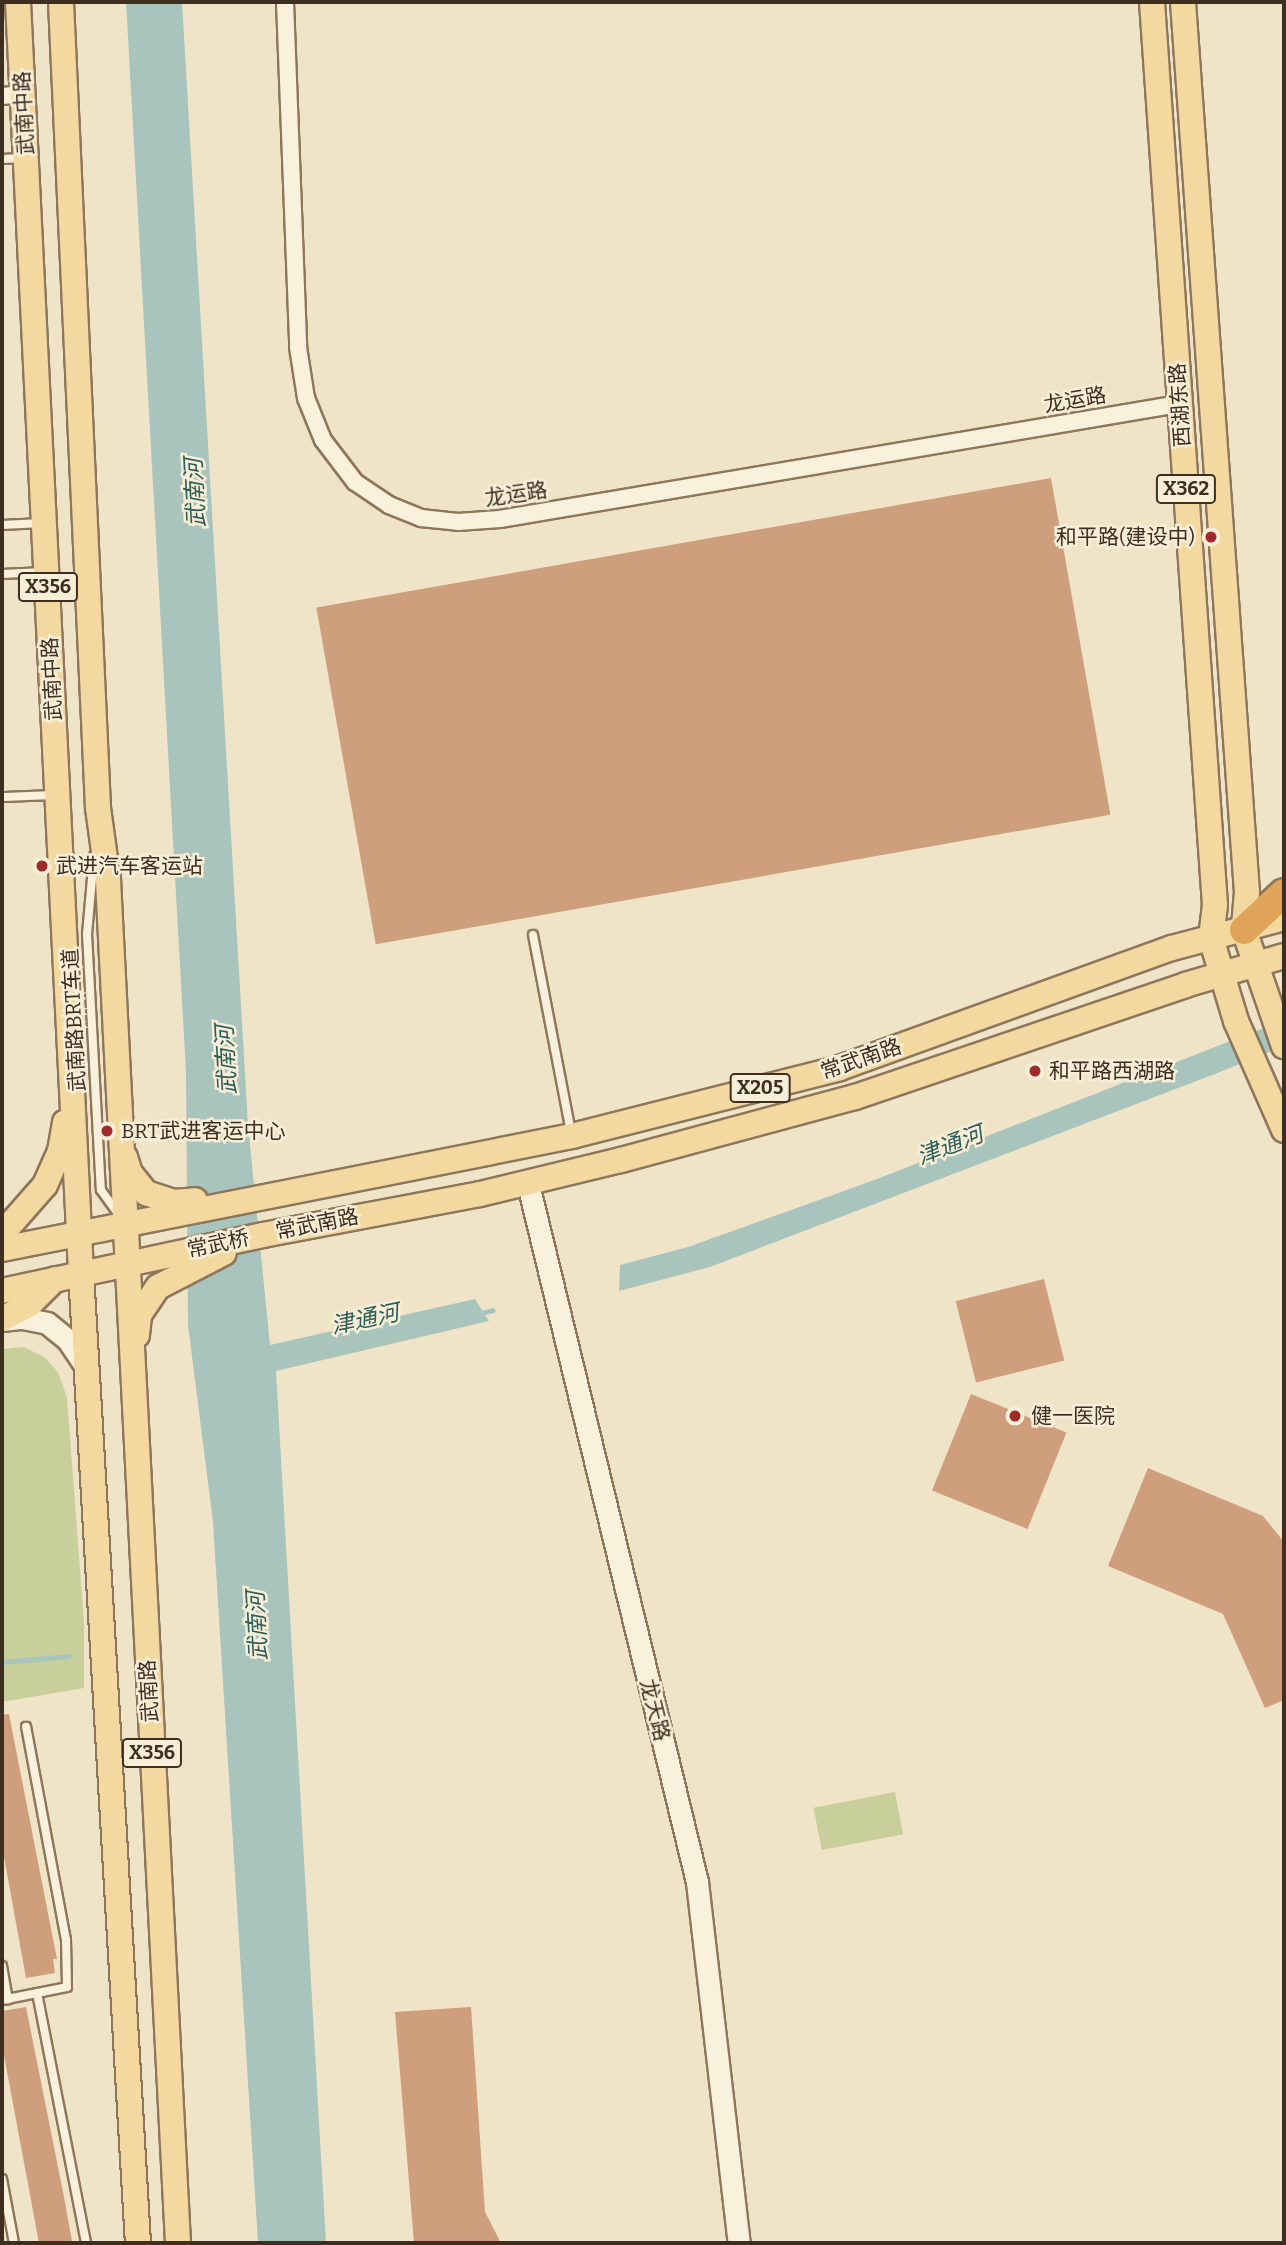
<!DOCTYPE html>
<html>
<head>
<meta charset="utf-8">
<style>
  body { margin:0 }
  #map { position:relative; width:1286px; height:2245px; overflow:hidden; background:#f0e4c8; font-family:Bitter,"Noto Sans SC",serif }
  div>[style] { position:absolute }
  .green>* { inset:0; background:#c9cf9b; transform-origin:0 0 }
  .water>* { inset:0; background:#a9c4bc }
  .stream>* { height:5px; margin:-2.5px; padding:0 2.5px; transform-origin:2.5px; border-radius:2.5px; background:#a9c4bc }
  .building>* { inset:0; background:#cf9f7d; transform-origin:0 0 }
  .roads { filter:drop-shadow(2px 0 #8d765c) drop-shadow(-2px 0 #8d765c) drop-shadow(0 2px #8d765c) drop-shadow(0 -2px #8d765c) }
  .lane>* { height:8px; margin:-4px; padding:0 4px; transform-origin:4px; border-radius:4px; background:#faf1dc }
  .street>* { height:16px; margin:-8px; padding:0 8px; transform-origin:8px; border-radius:8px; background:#faf1dc }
  .secondary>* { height:21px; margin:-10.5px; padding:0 10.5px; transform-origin:10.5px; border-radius:10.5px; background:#faf1dc }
  .primary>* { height:24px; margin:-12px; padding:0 12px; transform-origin:12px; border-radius:12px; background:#f3d9a0 }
  .highway>* { height:28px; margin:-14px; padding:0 14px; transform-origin:14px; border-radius:14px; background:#e0a458 }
  .dots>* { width:19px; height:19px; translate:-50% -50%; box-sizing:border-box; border:4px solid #f7eed8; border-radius:50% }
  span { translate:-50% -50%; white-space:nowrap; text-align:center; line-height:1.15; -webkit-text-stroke:5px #f7eed8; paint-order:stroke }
  .shield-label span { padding:2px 5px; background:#f7eed8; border:2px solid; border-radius:5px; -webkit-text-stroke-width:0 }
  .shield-label { font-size:19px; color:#3d2e20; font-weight:700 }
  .street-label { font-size:21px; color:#3d2e20 }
  .poi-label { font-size:21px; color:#3d2e20 }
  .right { translate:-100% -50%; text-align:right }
  .left { translate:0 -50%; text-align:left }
  .water-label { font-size:23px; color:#2f5d5a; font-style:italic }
  .frame { position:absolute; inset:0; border:4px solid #3d2e20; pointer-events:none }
</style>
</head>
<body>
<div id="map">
  <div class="green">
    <div style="clip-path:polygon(24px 1347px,44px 1357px,58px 1372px,67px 1397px,84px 1623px,84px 1688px,2px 1702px,2px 1349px)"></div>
    <div style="left:895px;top:1792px;width:43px;height:83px;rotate:79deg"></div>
  </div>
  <div class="water">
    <div style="clip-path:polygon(126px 2px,182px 2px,248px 1125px,270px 1345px,475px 1299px,489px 1321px,276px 1371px,326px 2243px,258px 2243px,213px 1522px,188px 1325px,186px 1073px)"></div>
    <div style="clip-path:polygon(1284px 1020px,1284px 1046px,1220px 1072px,710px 1267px,619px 1291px,620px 1265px,688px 1247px,877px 1179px)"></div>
  </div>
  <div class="stream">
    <div style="left:477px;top:1314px;width:16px;rotate:-14deg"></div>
    <div style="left:2px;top:1662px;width:67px;rotate:-5.1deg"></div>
  </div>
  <div class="building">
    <div style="left:1051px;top:478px;width:342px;height:746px;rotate:80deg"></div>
    <div style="left:1044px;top:1279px;width:84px;height:91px;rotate:76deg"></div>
    <div style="left:971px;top:1394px;width:103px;height:104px;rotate:22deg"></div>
    <div style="clip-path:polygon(1148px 1468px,1263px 1516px,1284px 1542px,1284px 1700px,1265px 1708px,1223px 1614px,1108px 1566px)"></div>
    <div style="clip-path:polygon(9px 1714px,57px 1959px,53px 1959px,55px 1973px,26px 1978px,2px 1846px,2px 1715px)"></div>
    <div style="clip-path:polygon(26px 2007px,65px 2202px,72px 2241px,69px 2243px,39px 2243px,2px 2045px,2px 2011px)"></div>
    <div style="clip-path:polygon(471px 2007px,485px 2212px,501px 2243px,414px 2243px,395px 2012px)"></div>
  </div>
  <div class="roads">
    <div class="lane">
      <div style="left:2px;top:159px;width:21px;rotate:-3deg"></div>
      <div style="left:2px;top:525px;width:40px;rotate:-2.9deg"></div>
      <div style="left:2px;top:574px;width:42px;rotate:-2.7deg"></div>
      <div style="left:2px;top:797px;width:53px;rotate:-2.2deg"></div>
      <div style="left:94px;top:856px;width:78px;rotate:95.1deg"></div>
      <div style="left:87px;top:934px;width:256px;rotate:86.9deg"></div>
      <div style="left:101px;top:1190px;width:31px;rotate:54deg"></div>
      <div style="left:533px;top:935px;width:202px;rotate:79.1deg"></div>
      <div style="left:2px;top:1966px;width:34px;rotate:80deg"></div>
      <div style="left:37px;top:1993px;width:255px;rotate:78.9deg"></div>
      <div style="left:2px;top:2000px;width:66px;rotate:-11.3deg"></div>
      <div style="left:67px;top:1987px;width:47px;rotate:-91.2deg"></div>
      <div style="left:66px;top:1940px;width:217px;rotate:-100.6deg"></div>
      <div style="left:2px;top:2179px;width:65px;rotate:79.4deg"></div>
    </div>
    <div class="street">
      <div style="left:285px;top:2px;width:345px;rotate:87.8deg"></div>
      <div style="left:298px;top:347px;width:52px;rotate:81.1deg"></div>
      <div style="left:306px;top:398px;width:45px;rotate:68deg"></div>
      <div style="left:323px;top:440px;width:53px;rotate:52.7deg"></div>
      <div style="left:355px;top:482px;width:41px;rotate:34.1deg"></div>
      <div style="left:389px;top:505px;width:35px;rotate:22deg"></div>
      <div style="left:421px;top:518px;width:37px;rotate:6deg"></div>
      <div style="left:458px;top:522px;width:42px;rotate:-4.1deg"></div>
      <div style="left:500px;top:519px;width:689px;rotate:-9.61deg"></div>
      <div style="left:2px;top:96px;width:21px;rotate:-5deg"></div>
    </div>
    <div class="secondary">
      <div style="left:528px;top:1184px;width:718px;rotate:76.39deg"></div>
      <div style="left:697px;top:1882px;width:363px;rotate:83.4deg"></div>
      <div style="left:2px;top:1320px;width:20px;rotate:-6deg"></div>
      <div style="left:22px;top:1318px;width:25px;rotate:11deg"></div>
      <div style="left:47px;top:1323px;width:26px;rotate:39deg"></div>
      <div style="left:67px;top:1339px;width:37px;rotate:56deg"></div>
    </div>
    <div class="primary">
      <div style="left:18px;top:2px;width:1273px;rotate:87.16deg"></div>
      <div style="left:81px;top:1273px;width:972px;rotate:86.64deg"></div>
      <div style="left:61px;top:2px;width:807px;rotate:87.37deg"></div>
      <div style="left:98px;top:808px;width:73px;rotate:82.1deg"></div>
      <div style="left:108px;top:880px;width:1365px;rotate:87.06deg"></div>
      <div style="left:1152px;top:2px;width:905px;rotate:86.01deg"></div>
      <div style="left:1215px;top:905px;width:33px;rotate:97deg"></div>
      <div style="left:1211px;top:938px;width:87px;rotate:73.2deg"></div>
      <div style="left:1236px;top:1021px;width:119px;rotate:66.2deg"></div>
      <div style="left:1183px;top:2px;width:892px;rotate:85.89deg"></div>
      <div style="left:1247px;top:892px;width:38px;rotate:95deg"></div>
      <div style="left:1244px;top:930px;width:123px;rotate:71deg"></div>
      <div style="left:125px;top:1157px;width:17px;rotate:73deg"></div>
      <div style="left:130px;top:1173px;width:26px;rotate:51deg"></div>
      <div style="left:146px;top:1193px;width:29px;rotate:18deg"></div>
      <div style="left:174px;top:1202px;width:21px;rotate:-5deg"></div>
      <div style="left:2px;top:1234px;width:65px;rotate:-48.7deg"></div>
      <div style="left:45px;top:1185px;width:37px;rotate:-66deg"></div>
      <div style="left:60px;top:1151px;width:29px;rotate:-80deg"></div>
      <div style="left:2px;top:1249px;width:581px;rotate:-11.21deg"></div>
      <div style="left:572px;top:1136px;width:276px;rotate:-14.2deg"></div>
      <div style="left:840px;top:1068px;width:353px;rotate:-19.9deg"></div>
      <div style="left:1172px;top:948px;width:116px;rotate:-15deg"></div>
      <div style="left:2px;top:1291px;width:267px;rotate:-12.1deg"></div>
      <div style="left:263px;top:1235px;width:221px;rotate:-10.7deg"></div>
      <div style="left:480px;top:1194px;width:145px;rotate:-13.6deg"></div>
      <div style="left:621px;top:1160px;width:242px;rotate:-15.1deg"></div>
      <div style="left:855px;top:1097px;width:348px;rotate:-18.7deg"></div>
      <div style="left:1185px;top:985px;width:103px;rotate:-16.3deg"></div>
      <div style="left:2px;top:1319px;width:32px;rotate:-28deg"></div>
      <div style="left:30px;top:1304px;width:35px;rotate:-45deg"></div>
      <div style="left:137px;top:1335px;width:20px;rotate:-84deg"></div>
      <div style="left:139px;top:1315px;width:34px;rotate:-56deg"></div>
      <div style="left:158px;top:1287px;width:74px;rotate:-27.3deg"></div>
    </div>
    <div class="highway">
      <div style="left:1244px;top:930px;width:54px;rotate:-42.8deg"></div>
    </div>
  </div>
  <div class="dots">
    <div style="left:1211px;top:537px;background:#9e2a2b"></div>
    <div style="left:42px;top:866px;background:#9e2a2b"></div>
    <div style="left:1035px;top:1071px;background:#9e2a2b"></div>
    <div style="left:107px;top:1131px;background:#9e2a2b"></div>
    <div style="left:1015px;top:1416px;background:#9e2a2b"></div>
  </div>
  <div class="shield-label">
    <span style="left:1186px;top:489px">X362</span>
    <span style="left:48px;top:587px">X356</span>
    <span style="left:760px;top:1088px">X205</span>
    <span style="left:152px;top:1753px">X356</span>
  </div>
  <div class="street-label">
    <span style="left:24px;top:113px;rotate:-93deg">武南中路</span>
    <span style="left:1075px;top:400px;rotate:-10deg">龙运路</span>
    <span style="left:1180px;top:405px;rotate:-94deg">西湖东路</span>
    <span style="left:516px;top:494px;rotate:-8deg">龙运路</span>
    <span style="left:52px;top:679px;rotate:-93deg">武南中路</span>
    <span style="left:74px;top:1020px;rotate:-93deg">武南路BRT车道</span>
    <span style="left:861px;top:1059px;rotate:-19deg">常武南路</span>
    <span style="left:317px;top:1224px;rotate:-11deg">常武南路</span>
    <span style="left:218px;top:1244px;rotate:-12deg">常武桥</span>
    <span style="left:149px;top:1691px;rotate:-93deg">武南路</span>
    <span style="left:655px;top:1710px;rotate:76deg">龙天路</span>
  </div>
  <div class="poi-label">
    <span class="right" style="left:1195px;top:537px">和平路(建设中)</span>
    <span class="left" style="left:56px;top:866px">武进汽车客运站</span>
    <span class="left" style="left:1049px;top:1071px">和平路西湖路</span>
    <span class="left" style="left:121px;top:1131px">BRT武进客运中心</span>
    <span class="left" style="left:1031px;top:1416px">健一医院</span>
  </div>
  <div class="water-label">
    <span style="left:195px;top:493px;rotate:-93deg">武南河</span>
    <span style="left:226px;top:1060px;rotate:-93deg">武南河</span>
    <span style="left:950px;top:1145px;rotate:-21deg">津通河</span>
    <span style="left:365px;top:1319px;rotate:-12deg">津通河</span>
    <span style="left:257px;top:1626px;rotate:-93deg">武南河</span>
  </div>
  <div class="frame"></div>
</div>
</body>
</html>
